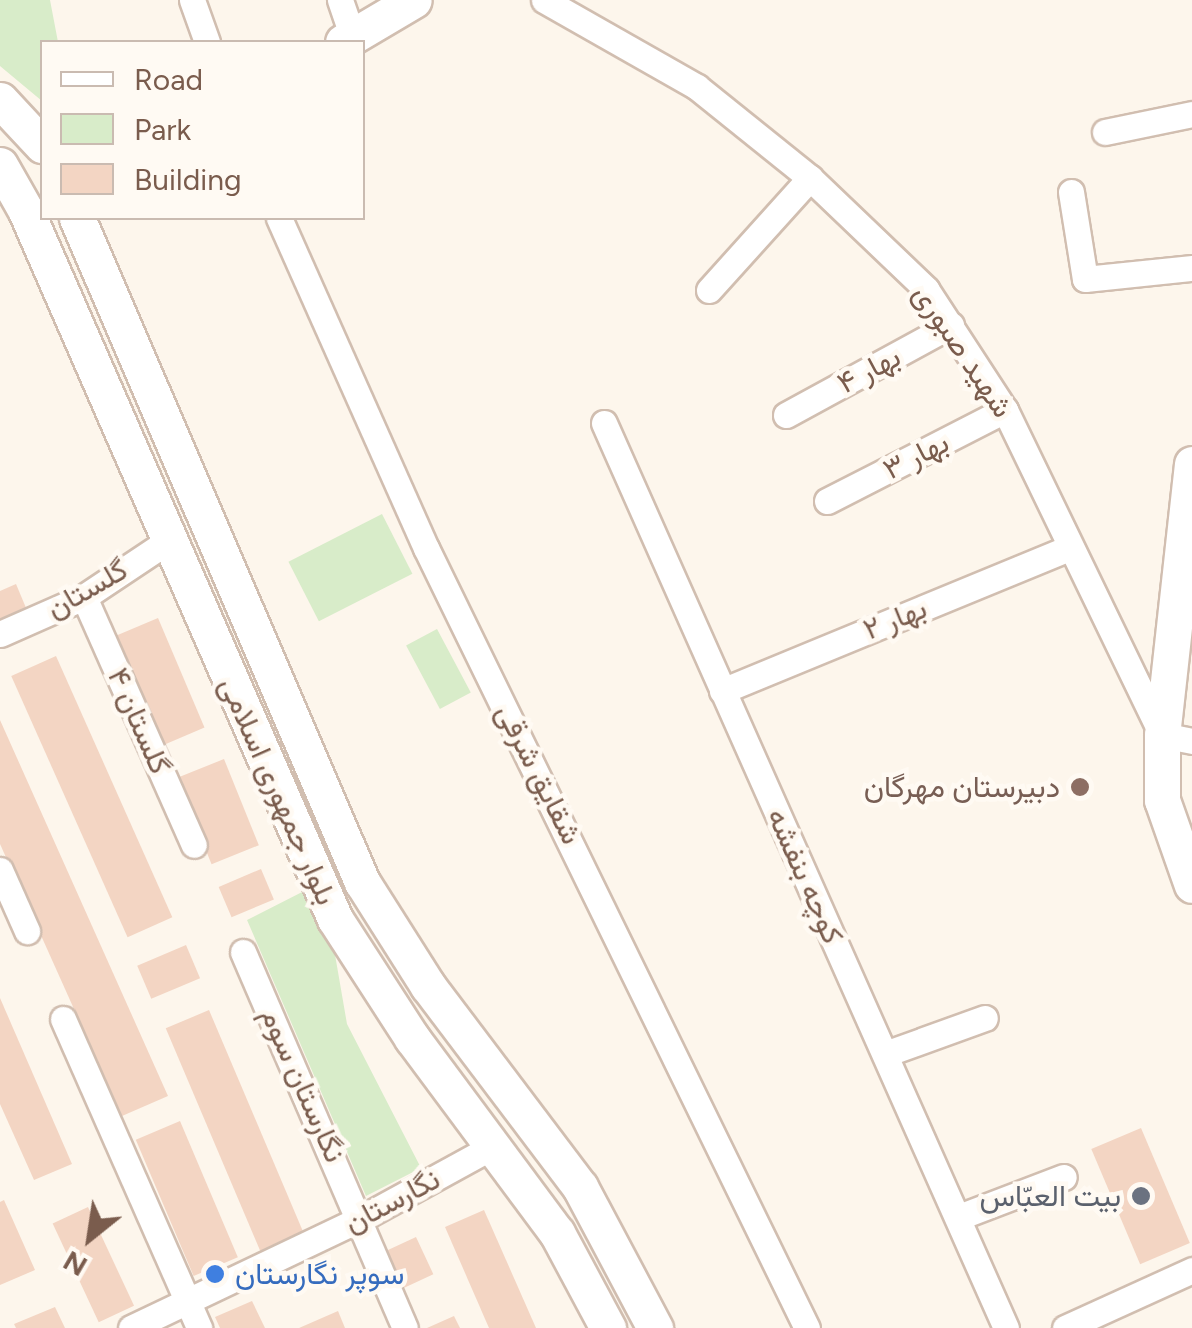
<!DOCTYPE html>
<html>
<head>
<meta charset="utf-8">
<style>
  body { margin:0 }
  #map { position:relative; width:1192px; height:1328px; overflow:hidden; background:#fdf6ec; font-family:Figtree,Vazirmatn,sans-serif }
  div>[style] { position:absolute }
  .green>* { inset:0; background:#d8ecc9; transform-origin:0 0 }
  .building>* { inset:0; background:#f3d5c3; transform-origin:0 0 }
  .roads { filter:drop-shadow(2px 0 #d1beb0) drop-shadow(-2px 0 #d1beb0) drop-shadow(0 2px #d1beb0) drop-shadow(0 -2px #d1beb0) }
  .street>* { height:25px; margin:-12.5px; padding:0 12.5px; transform-origin:12.5px; border-radius:12.5px; background:#fff }
  .secondary>* { height:35px; margin:-17.5px; padding:0 17.5px; transform-origin:17.5px; border-radius:17.5px; background:#fff }
  .dots>* { width:28px; height:28px; translate:-50% -50%; box-sizing:border-box; border:5px solid #fffaf3; border-radius:50% }
  span { translate:-50% -50%; white-space:nowrap; text-align:center; line-height:1.15; -webkit-text-stroke:9px #fffaf3; paint-order:stroke }
  .street-label { font-size:30px; color:#7a5c4d }
  .education-label { font-size:30px; color:#785e54 }
  .right { translate:-100% -50%; text-align:right }
  .worship-label { font-size:30px; color:#5b616d }
  .shop-label { font-size:30px; color:#366cbe }
  .left { translate:0 -50%; text-align:left }
  .legend { position:absolute; left:40px; top:40px; width:325px; height:180px; box-sizing:border-box; background:#fffaf3; border:2px solid #cabbb1; margin:0; padding:12px 18px; list-style:none; font-size:30px; color:#7a5c4d }
  .legend li { display:flex; align-items:center; gap:20px; height:50px }
  .legend b { width:50px; border:2px solid #cabbb1 }
  .north { position:absolute; left:40px; top:1188px; width:100px; height:100px; -webkit-text-stroke:8px #fffaf3; paint-order:stroke; rotate:210deg; font-size:28px; font-weight:700; line-height:40px; text-align:center; color:#7a5c4d }
  .north::after { content:''; display:block; margin:auto; width:35px; height:45px; background:#7a5c4d; clip-path:polygon(50% 0,100% 100%,50% 72%,0 100%) }
</style>
</head>
<body>
<div id="map">
  <div class="green">
    <div style="clip-path:polygon(0 0,50px 0,58px 42px,42px 42px,42px 101px,0 66px)"></div>
    <div style="left:382px;top:514px;width:67px;height:105px;rotate:63deg"></div>
    <div style="left:437px;top:629px;width:72px;height:35px;rotate:62deg"></div>
    <div style="clip-path:polygon(310px 888px,333px 943px,347px 1024px,421px 1168px,366px 1196px,247px 920px)"></div>
  </div>
  <div class="building">
    <div style="clip-path:polygon(16px 584px,29px 615px,0 627px,0 591px)"></div>
    <div style="left:158px;top:618px;width:119px;height:47px;rotate:67deg"></div>
    <div style="left:56px;top:656px;width:286px;height:49px;rotate:66deg"></div>
    <div style="clip-path:polygon(0 720px,168px 1096px,122px 1116px,0 844px)"></div>
    <div style="left:224px;top:759px;width:93px;height:51px;rotate:68deg"></div>
    <div style="left:261px;top:869px;width:33px;height:46px;rotate:67deg"></div>
    <div style="left:186px;top:945px;width:36px;height:53px;rotate:67deg"></div>
    <div style="clip-path:polygon(0 998px,72px 1164px,34px 1180px,0 1104px)"></div>
    <div style="left:209px;top:1010px;width:246px;height:47px;rotate:67deg"></div>
    <div style="left:180px;top:1121px;width:148px;height:48px;rotate:67deg"></div>
    <div style="left:1141px;top:1128px;width:125px;height:54px;rotate:67deg"></div>
    <div style="clip-path:polygon(4px 1200px,35px 1270px,0 1285px,0 1202px)"></div>
    <div style="left:88px;top:1207px;width:109px;height:39px;rotate:65deg"></div>
    <div style="clip-path:polygon(484px 1210px,536px 1328px,489px 1328px,445px 1227px)"></div>
    <div style="left:416px;top:1237px;width:41px;height:41px;rotate:65deg"></div>
    <div style="clip-path:polygon(252px 1301px,265px 1328px,220px 1328px,215px 1317px)"></div>
    <div style="clip-path:polygon(55px 1307px,65px 1328px,16px 1328px,14px 1324px)"></div>
    <div style="clip-path:polygon(338px 1311px,345px 1328px,299px 1328px)"></div>
    <div style="clip-path:polygon(454px 1316px,460px 1328px,427px 1328px)"></div>
  </div>
  <div class="roads">
    <div class="street">
      <div style="left:192px;top:0;width:45px;rotate:70.3deg"></div>
      <div style="left:340px;top:0;width:39px;rotate:71deg"></div>
      <div style="left:544px;top:0;width:176px;rotate:29.6deg"></div>
      <div style="left:697px;top:87px;width:145px;rotate:38.8deg"></div>
      <div style="left:810px;top:178px;width:161px;rotate:43.7deg"></div>
      <div style="left:926px;top:289px;width:145px;rotate:56.9deg"></div>
      <div style="left:1005px;top:410px;width:361px;rotate:64.2deg"></div>
      <div style="left:1162px;top:735px;width:31px;rotate:11deg"></div>
      <div style="left:1105px;top:132px;width:89px;rotate:-11.7deg"></div>
      <div style="left:1071px;top:192px;width:88px;rotate:80.9deg"></div>
      <div style="left:1085px;top:279px;width:108px;rotate:-5.9deg"></div>
      <div style="left:279px;top:218px;width:361px;rotate:66deg"></div>
      <div style="left:426px;top:548px;width:868px;rotate:63.97deg"></div>
      <div style="left:709px;top:290px;width:151px;rotate:-48deg"></div>
      <div style="left:786px;top:415px;width:188px;rotate:-28.6deg"></div>
      <div style="left:604px;top:423px;width:990px;rotate:66.05deg"></div>
      <div style="left:827px;top:501px;width:200px;rotate:-27.1deg"></div>
      <div style="left:84px;top:597px;width:271px;rotate:66.1deg"></div>
      <div style="left:0;top:634px;width:92px;rotate:-23.8deg"></div>
      <div style="left:84px;top:597px;width:105px;rotate:-33.7deg"></div>
      <div style="left:722px;top:691px;width:375px;rotate:-22.4deg"></div>
      <div style="left:0;top:870px;width:67px;rotate:66.1deg"></div>
      <div style="left:243px;top:952px;width:409px;rotate:66.7deg"></div>
      <div style="left:63px;top:1019px;width:338px;rotate:66.2deg"></div>
      <div style="left:885px;top:1054px;width:106px;rotate:-19.8deg"></div>
      <div style="left:959px;top:1217px;width:112px;rotate:-20.9deg"></div>
      <div style="left:131px;top:1328px;width:256px;rotate:-25.5deg"></div>
      <div style="left:362px;top:1218px;width:146px;rotate:-28.7deg"></div>
      <div style="left:1065px;top:1328px;width:140px;rotate:-24.5deg"></div>
    </div>
    <div class="secondary">
      <div style="left:343px;top:42px;width:82px;rotate:-30.6deg"></div>
      <div style="left:0;top:100px;width:62px;rotate:47deg"></div>
      <div style="left:0;top:165px;width:53px;rotate:60.5deg"></div>
      <div style="left:26px;top:211px;width:772px;rotate:66.42deg"></div>
      <div style="left:335px;top:919px;width:142px;rotate:57.1deg"></div>
      <div style="left:412px;top:1038px;width:243px;rotate:53.4deg"></div>
      <div style="left:557px;top:1233px;width:108px;rotate:61.8deg"></div>
      <div style="left:77px;top:218px;width:723px;rotate:66.77deg"></div>
      <div style="left:362px;top:882px;width:123px;rotate:57.6deg"></div>
      <div style="left:428px;top:986px;width:252px;rotate:52.9deg"></div>
      <div style="left:580px;top:1187px;width:160px;rotate:62deg"></div>
      <div style="left:1192px;top:464px;width:273px;rotate:96.3deg"></div>
      <div style="left:1162px;top:735px;width:65px;rotate:90deg"></div>
      <div style="left:1162px;top:800px;width:90px;rotate:70.6deg"></div>
    </div>
  </div>
  <div class="dots">
    <div style="left:1080px;top:787px;background:#8d6e63"></div>
    <div style="left:1141px;top:1196px;background:#6b7280"></div>
    <div style="left:215px;top:1274px;background:#3f7fe0"></div>
  </div>
  <div class="street-label">
    <span style="left:963px;top:351px;rotate:56deg">شهید صبوری</span>
    <span style="left:869px;top:370px;rotate:-28deg">بهار ۴</span>
    <span style="left:916px;top:456px;rotate:-27deg">بهار ۳</span>
    <span style="left:87px;top:589px;rotate:-30deg">گلستان</span>
    <span style="left:895px;top:619px;rotate:-22deg">بهار ۲</span>
    <span style="left:139px;top:721px;rotate:66deg">گلستان ۴</span>
    <span style="left:539px;top:774px;rotate:63deg">شقایق شرقی</span>
    <span style="left:278px;top:791px;rotate:66deg">بلوار جمهوری اسلامی</span>
    <span style="left:805px;top:876px;rotate:66deg">کوچه بنفشه</span>
    <span style="left:303px;top:1085px;rotate:66deg">نگارستان سوم</span>
    <span style="left:392px;top:1201px;rotate:-28deg">نگارستان</span>
  </div>
  <div class="education-label">
    <span class="right" style="left:1060px;top:787px">دبیرستان مهرگان</span>
  </div>
  <div class="worship-label">
    <span class="right" style="left:1121px;top:1196px">بیت العبّاس</span>
  </div>
  <div class="shop-label">
    <span class="left" style="left:235px;top:1274px">سوپر نگارستان</span>
  </div>
  <ul class="legend">
  <li><b style="height:12px;background:#fff"></b>Road</li>
  <li><b style="height:28px;background:#d8ecc9"></b>Park</li>
  <li><b style="height:28px;background:#f3d5c3"></b>Building</li>
  </ul>
  <div class="north">N</div>
</div>
</body>
</html>
